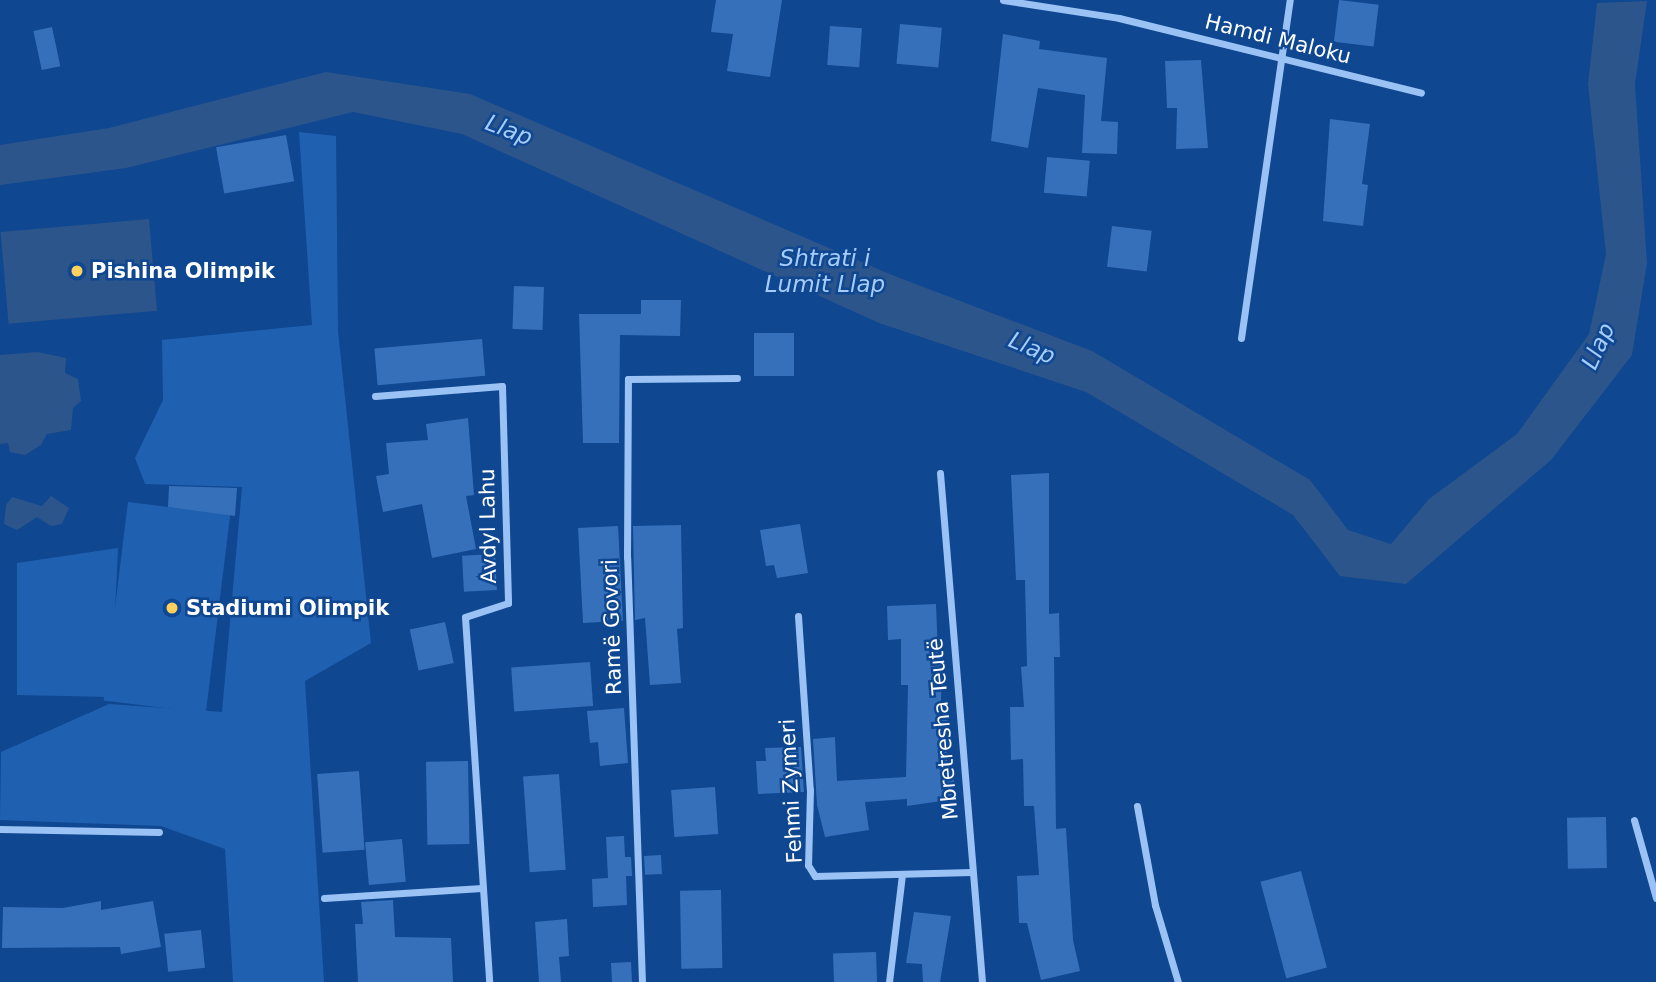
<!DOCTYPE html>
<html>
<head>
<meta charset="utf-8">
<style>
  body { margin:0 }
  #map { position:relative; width:1656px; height:982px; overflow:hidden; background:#0f4791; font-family:"DejaVu Sans",sans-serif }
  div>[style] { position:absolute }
  .green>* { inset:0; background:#2060b1; transform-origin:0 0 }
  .water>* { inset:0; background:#2c558c; transform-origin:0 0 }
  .building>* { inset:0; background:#3770ba; transform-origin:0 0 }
  .street>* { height:7px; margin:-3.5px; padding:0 3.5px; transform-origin:3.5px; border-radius:3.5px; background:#9ac2f4 }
  .dots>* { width:19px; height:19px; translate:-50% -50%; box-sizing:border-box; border:4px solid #0f4791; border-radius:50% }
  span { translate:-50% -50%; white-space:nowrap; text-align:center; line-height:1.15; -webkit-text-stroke:5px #0f4791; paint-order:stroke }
  .street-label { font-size:21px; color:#fff }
  .poi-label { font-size:21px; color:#fff; font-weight:700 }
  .left { translate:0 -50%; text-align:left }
  .water-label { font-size:23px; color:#a6ccfb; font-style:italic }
</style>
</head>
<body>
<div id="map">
  <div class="green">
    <div style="clip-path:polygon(299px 132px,336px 136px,338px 331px,371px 643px,305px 681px,324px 982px,233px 982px,225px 849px,161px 826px,0 820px,1px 752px,109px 704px,222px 712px,242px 487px,145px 484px,135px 458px,163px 400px,162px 340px,312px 325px)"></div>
    <div style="left:128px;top:502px;width:103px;height:200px;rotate:7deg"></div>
    <div style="clip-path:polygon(118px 548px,111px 697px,17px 695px,17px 563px)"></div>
  </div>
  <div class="water">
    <div style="clip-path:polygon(1647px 1px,1635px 84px,1647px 263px,1632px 355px,1551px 460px,1406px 584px,1340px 576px,1293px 515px,1086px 392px,879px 323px,462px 134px,353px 112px,126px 168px,0 185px,0 145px,109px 128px,326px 72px,470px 94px,892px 275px,1092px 351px,1310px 480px,1348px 530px,1391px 544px,1429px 499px,1517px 434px,1589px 334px,1606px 254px,1588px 84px,1597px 3px)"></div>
    <div style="left:149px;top:219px;width:92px;height:149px;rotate:85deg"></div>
    <div style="clip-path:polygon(38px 352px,66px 358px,65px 373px,78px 379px,81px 401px,73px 408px,71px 430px,47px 434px,41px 445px,25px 455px,10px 452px,8px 443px,0 444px,0 355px)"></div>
    <div style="clip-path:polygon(51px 496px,69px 508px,62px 524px,51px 526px,37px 517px,17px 530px,4px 524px,6px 505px,12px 497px,42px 506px)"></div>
  </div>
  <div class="building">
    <div style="clip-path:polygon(716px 0,782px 0,770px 77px,727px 71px,733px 34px,711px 32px)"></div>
    <div style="left:1339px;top:0;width:40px;height:42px;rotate:7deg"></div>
    <div style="left:900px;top:24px;width:42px;height:40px;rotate:5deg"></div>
    <div style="left:830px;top:26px;width:32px;height:39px;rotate:4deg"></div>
    <div style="left:52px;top:27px;width:40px;height:19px;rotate:78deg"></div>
    <div style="clip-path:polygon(1003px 34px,1040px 41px,1039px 49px,1107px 58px,1101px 121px,1118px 122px,1117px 154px,1082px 153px,1085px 95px,1038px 88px,1028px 148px,991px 141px)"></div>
    <div style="clip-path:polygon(1201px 60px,1208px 148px,1176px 149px,1177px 108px,1167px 108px,1165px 61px)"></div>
    <div style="clip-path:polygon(1330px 119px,1370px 124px,1362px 184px,1368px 185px,1363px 226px,1323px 221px)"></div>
    <div style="left:286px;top:135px;width:47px;height:71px;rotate:80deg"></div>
    <div style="left:1047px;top:157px;width:43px;height:36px;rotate:5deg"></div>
    <div style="left:1112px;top:226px;width:40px;height:41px;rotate:7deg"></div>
    <div style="left:514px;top:286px;width:30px;height:43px;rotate:2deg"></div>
    <div style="clip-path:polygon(641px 300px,681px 300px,680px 336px,620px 335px,619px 443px,583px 443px,579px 314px,641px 314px)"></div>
    <div style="left:754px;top:333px;width:40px;height:43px"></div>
    <div style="left:482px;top:339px;width:37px;height:108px;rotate:85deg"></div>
    <div style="clip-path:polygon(468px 418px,474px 495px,466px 496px,476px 549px,432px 558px,422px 504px,383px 512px,376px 476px,389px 474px,386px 443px,428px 440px,426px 424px)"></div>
    <div style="clip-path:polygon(1049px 473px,1049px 614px,1059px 613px,1060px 657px,1054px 657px,1056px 829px,1066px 828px,1073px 940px,1080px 971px,1041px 980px,1027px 923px,1019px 923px,1017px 876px,1039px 875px,1034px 806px,1024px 806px,1023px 759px,1011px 760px,1010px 707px,1024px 707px,1021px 667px,1027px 666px,1025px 580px,1016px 580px,1011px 475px)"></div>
    <div style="clip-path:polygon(169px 486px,237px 488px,235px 516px,168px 507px)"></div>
    <div style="clip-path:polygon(800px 524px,808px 573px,777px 578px,774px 565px,766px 566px,760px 530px)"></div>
    <div style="clip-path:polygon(681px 525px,683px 628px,677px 629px,681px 683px,650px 685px,645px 618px,635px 620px,633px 526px)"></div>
    <div style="left:618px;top:526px;width:95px;height:40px;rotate:87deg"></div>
    <div style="left:495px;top:554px;width:36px;height:33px;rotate:87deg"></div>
    <div style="clip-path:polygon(936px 604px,938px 656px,942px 656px,941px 703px,948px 704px,947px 762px,953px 762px,955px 799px,907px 806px,907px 799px,865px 802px,869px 830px,825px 837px,817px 805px,813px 739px,835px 737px,837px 781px,906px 777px,908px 685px,901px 685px,901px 639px,888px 640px,887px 606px)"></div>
    <div style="left:445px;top:622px;width:42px;height:36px;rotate:78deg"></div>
    <div style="left:590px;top:662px;width:44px;height:79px;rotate:86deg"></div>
    <div style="clip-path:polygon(624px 708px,628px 763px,600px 766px,598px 742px,590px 743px,587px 711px)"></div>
    <div style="clip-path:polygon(801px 747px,804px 792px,758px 794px,756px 761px,766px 761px,765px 748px)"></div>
    <div style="left:468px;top:761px;width:83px;height:42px;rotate:89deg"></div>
    <div style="left:359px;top:771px;width:79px;height:42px;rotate:86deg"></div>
    <div style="left:559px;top:774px;width:96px;height:36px;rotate:86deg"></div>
    <div style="left:715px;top:787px;width:47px;height:44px;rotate:86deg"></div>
    <div style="left:1606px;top:817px;width:51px;height:39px;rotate:89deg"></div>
    <div style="clip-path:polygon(624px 836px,625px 857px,631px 857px,632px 876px,626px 876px,627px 905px,593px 907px,592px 879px,608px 878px,606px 837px)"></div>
    <div style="left:402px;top:839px;width:43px;height:37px;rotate:85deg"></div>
    <div style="left:661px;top:855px;width:19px;height:17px;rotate:87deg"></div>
    <div style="left:1301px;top:871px;width:100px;height:42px;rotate:75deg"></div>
    <div style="left:721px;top:890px;width:78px;height:41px;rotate:89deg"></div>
    <div style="clip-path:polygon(393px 900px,395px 937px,451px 938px,453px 982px,358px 982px,355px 924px,363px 924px,361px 902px)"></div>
    <div style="clip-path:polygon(101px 901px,101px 910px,153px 901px,161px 947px,121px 954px,120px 947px,2px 948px,3px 907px,63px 908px)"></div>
    <div style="clip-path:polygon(914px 912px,951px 916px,940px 982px,923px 982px,922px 964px,906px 963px)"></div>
    <div style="clip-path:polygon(567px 919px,569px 956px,559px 957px,561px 982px,539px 982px,535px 922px)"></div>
    <div style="left:201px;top:930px;width:38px;height:37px;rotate:84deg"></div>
    <div style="left:876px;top:952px;width:30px;height:43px;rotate:88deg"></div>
    <div style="left:631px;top:962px;width:20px;height:20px;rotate:87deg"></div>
  </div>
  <div class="street">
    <div style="left:1003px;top:0;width:117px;rotate:8.8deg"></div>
    <div style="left:1119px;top:18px;width:311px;rotate:13.9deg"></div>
    <div style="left:1241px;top:338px;width:342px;rotate:-81.8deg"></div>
    <div style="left:375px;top:396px;width:127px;rotate:-4.5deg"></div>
    <div style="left:502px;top:386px;width:217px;rotate:88.4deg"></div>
    <div style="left:508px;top:603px;width:45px;rotate:162deg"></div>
    <div style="left:465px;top:617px;width:366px;rotate:86.2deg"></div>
    <div style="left:940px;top:473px;width:511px;rotate:85.28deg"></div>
    <div style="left:798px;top:616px;width:174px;rotate:86.1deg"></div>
    <div style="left:810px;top:790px;width:75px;rotate:91.5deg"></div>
    <div style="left:808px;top:865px;width:13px;rotate:58deg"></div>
    <div style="left:815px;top:876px;width:157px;rotate:-1.5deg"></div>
    <div style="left:1137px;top:806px;width:101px;rotate:79.7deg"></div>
    <div style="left:1155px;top:905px;width:80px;rotate:73.4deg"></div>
    <div style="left:1634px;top:820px;width:81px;rotate:74.2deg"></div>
    <div style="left:0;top:829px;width:159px;rotate:1.1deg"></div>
    <div style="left:324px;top:898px;width:158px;rotate:-3.6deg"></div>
    <div style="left:642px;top:982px;width:425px;rotate:-92deg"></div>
    <div style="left:627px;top:557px;width:178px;rotate:-89.7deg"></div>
    <div style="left:628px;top:379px;width:109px;rotate:-0.5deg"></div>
    <div style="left:889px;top:982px;width:108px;rotate:-83.1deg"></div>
  </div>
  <div class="dots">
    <div style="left:77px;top:271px;background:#ffd15c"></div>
    <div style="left:172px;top:608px;background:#ffd15c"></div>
  </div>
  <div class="street-label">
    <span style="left:1278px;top:39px;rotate:14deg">Hamdi Maloku</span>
    <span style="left:488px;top:526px;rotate:-91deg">Avdyl Lahu</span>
    <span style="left:612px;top:627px;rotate:-92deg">Ramë Govori</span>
    <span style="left:943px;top:729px;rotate:-95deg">Mbretresha Teutë</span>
    <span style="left:791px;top:791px;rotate:-93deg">Fehmi Zymeri</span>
  </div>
  <div class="poi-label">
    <span class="left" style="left:91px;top:271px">Pishina Olimpik</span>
    <span class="left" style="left:186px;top:608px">Stadiumi Olimpik</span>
  </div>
  <div class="water-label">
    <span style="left:509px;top:130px;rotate:21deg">Llap</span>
    <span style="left:825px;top:271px">Shtrati i<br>Lumit Llap</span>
    <span style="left:1598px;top:346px;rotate:-66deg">Llap</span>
    <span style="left:1032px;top:348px;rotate:23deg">Llap</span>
  </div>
</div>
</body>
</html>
